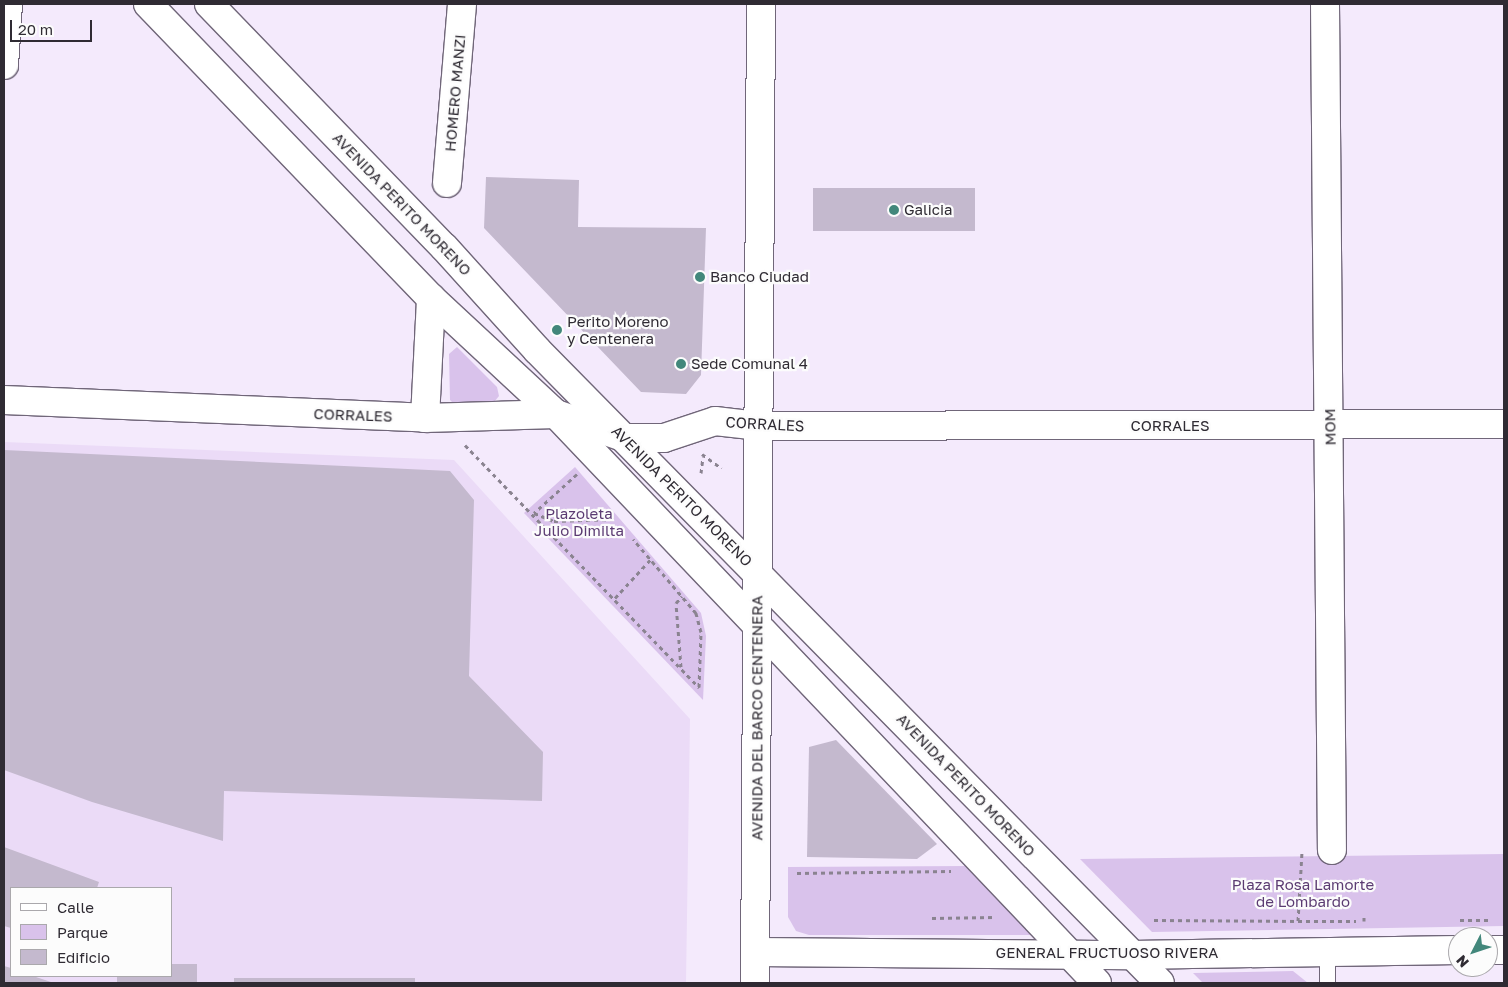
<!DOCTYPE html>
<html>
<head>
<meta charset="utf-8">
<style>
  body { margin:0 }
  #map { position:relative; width:1508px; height:987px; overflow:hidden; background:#f4eafc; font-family:"Golos Text",sans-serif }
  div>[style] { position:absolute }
  .built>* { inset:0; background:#ebdbf7 }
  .green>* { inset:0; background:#d9c2eb }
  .building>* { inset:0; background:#c4b9ce; transform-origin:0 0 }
  .path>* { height:3px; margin-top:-1.5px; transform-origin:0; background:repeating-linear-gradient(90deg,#8a8390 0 4px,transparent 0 8px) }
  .roads { filter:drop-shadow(1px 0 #706679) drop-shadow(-1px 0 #706679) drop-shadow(0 1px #706679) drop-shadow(0 -1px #706679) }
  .lane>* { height:15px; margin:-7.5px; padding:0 7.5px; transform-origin:7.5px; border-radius:7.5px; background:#fff }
  .street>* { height:28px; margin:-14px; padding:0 14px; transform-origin:14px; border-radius:14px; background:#fff }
  .secondary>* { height:28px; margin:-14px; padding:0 14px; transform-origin:14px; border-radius:14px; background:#fff }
  .dots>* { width:14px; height:14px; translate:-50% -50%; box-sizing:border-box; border:2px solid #fcfcfc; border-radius:50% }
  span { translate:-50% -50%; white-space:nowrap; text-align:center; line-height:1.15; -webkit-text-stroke:4.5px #fcfcfc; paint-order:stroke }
  .street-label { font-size:15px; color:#2f2b33 }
  .poi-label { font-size:15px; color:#2f2b33 }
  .left { translate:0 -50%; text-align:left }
  .park-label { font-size:15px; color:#5b3b72 }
  .frame { position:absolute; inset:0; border:5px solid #2f2b33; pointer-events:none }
  .legend { position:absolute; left:10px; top:887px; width:162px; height:90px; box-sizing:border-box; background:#fcfcfc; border:1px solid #aaa8ac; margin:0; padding:6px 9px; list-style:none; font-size:15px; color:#2f2b33 }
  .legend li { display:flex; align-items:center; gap:10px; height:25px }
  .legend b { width:25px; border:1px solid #aaa8ac }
  .north { position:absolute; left:1448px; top:927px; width:50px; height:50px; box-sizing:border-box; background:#fcfcfc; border:1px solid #aaa8ac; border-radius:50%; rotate:229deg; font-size:14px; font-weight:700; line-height:20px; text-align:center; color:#2f2b33 }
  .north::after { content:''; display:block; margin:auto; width:18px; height:22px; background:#42877b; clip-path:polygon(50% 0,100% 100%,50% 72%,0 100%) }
  .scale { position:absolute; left:10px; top:20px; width:82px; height:22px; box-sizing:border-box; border:2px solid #2f2b33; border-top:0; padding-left:6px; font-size:15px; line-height:18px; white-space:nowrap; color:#2f2b33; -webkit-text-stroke:4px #fcfcfc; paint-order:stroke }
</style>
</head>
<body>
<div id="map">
  <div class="built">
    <div style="clip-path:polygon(evenodd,4px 442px,454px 460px,690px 719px,686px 983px,4px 983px,4px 442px,11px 888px,171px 888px,171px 976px,11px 976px,11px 888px)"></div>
  </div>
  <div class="green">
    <div style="clip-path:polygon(457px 347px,497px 387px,499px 396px,490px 407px,457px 407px,450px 400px,449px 354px)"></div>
    <div style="clip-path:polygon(575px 467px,701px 613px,706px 636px,703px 700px,524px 513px)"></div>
    <div style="clip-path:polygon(1504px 854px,1504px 926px,1152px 932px,1080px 859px)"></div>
    <div style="clip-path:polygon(967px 866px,1034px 935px,809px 935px,796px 931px,788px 917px,788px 867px)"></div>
    <div style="clip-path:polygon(1293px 971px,1308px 983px,1203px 983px,1193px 973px)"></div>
  </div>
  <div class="building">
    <div style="clip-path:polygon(486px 177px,579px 180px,578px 227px,706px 228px,701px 375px,686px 394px,641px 392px,484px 228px)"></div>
    <div style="left:975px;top:188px;width:43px;height:162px;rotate:90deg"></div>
    <div style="clip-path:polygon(4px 450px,450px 471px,474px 500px,469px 676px,543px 752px,542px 801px,224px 791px,223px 841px,92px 802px,4px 770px)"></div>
    <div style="clip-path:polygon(836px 740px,937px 844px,917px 859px,807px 857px,809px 747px)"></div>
    <div style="clip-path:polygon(4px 847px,99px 882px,97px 888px,11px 888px,11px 928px,4px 926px)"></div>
    <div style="clip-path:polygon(171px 964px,197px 964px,197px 983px,117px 983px,117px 976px,171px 976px)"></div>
    <div style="clip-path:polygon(4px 966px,11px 968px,11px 976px,33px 976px,54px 983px,4px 983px)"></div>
    <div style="left:234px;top:978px;width:181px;height:5px"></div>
  </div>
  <div class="path">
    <div style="left:465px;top:445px;width:337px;rotate:46deg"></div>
    <div style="left:699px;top:687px;width:55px;rotate:-87.9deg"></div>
    <div style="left:701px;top:632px;width:20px;rotate:-105deg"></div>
    <div style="left:696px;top:613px;width:97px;rotate:-130.4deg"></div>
    <div style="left:702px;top:454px;width:24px;rotate:36deg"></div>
    <div style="left:701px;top:473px;width:16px;rotate:-83deg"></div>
    <div style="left:577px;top:474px;width:58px;rotate:137.8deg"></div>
    <div style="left:534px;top:513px;width:22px;rotate:22deg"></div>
    <div style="left:554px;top:521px;width:62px;rotate:-1.8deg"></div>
    <div style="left:615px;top:598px;width:53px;rotate:-47.3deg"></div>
    <div style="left:681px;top:667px;width:64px;rotate:-94.5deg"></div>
    <div style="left:676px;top:603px;width:9px;rotate:-49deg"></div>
    <div style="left:797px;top:873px;width:154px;rotate:-0.7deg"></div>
    <div style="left:932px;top:918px;width:63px;rotate:-0.9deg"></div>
    <div style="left:1154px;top:920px;width:144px;rotate:0.4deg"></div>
    <div style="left:1298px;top:921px;width:70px;rotate:-86.7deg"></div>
    <div style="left:1460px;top:920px;width:29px"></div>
    <div style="left:1298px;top:921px;width:58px"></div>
    <div style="left:1364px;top:921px;width:6px;rotate:-90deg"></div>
  </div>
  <div class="roads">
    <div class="lane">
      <div style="left:1327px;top:983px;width:31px;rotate:-90deg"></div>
    </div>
    <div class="street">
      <div style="left:1325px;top:4px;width:846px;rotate:89.53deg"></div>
      <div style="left:4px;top:65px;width:61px;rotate:-86.2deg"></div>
      <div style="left:447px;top:183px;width:180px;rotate:-85.2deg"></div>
      <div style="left:4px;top:400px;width:421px;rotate:2.4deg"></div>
      <div style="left:425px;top:418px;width:131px;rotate:-1.7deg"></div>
      <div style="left:556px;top:414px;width:74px;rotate:18.9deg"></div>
      <div style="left:626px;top:438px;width:38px"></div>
      <div style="left:664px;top:438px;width:54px;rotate:-18.4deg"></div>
      <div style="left:715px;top:421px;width:43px;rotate:6.6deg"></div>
      <div style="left:758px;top:426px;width:746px;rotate:-0.15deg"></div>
      <div style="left:425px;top:418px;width:120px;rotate:-87.1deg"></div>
      <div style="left:1488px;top:950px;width:16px"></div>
      <div style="left:756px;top:952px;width:376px;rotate:0.5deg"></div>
      <div style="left:1132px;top:955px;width:326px;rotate:-0.9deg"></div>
    </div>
    <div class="secondary">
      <div style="left:148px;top:4px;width:408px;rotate:46.1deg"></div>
      <div style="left:431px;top:298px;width:171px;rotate:42.9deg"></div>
      <div style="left:556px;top:414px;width:785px;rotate:46.44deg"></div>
      <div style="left:209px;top:4px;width:338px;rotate:46deg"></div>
      <div style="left:444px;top:247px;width:139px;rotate:47.9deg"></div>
      <div style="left:537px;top:350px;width:888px;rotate:45.46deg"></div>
      <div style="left:755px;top:983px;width:979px;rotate:-89.65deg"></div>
    </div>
  </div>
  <div class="dots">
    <div style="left:894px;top:210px;background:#42877b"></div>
    <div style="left:700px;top:277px;background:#42877b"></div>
    <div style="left:557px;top:330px;background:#42877b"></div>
    <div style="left:681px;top:364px;background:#42877b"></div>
  </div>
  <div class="street-label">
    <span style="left:455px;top:93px;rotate:-85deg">HOMERO MANZI</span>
    <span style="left:402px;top:204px;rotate:46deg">AVENIDA PERITO MORENO</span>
    <span style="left:353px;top:415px;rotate:2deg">CORRALES</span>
    <span style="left:765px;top:424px;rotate:3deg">CORRALES</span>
    <span style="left:1170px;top:426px">CORRALES</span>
    <span style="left:1330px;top:427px;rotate:-91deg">MOM</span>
    <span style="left:682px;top:496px;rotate:45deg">AVENIDA PERITO MORENO</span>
    <span style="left:757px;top:718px;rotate:-90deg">AVENIDA DEL BARCO CENTENERA</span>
    <span style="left:966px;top:785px;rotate:46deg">AVENIDA PERITO MORENO</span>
    <span style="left:1107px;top:953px">GENERAL FRUCTUOSO RIVERA</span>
  </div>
  <div class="poi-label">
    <span class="left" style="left:904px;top:210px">Galicia</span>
    <span class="left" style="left:710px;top:277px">Banco Ciudad</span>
    <span class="left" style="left:567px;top:330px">Perito Moreno<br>y Centenera</span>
    <span class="left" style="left:691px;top:364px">Sede Comunal 4</span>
  </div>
  <div class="park-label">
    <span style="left:579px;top:522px">Plazoleta<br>Julio Dimilta</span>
    <span style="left:1303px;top:893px">Plaza Rosa Lamorte<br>de Lombardo</span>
  </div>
  <div class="frame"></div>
  <ul class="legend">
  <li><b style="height:6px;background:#fff"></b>Calle</li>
  <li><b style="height:14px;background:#d9c2eb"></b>Parque</li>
  <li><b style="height:14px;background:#c4b9ce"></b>Edificio</li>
  </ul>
  <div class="north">N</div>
  <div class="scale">20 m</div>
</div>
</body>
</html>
